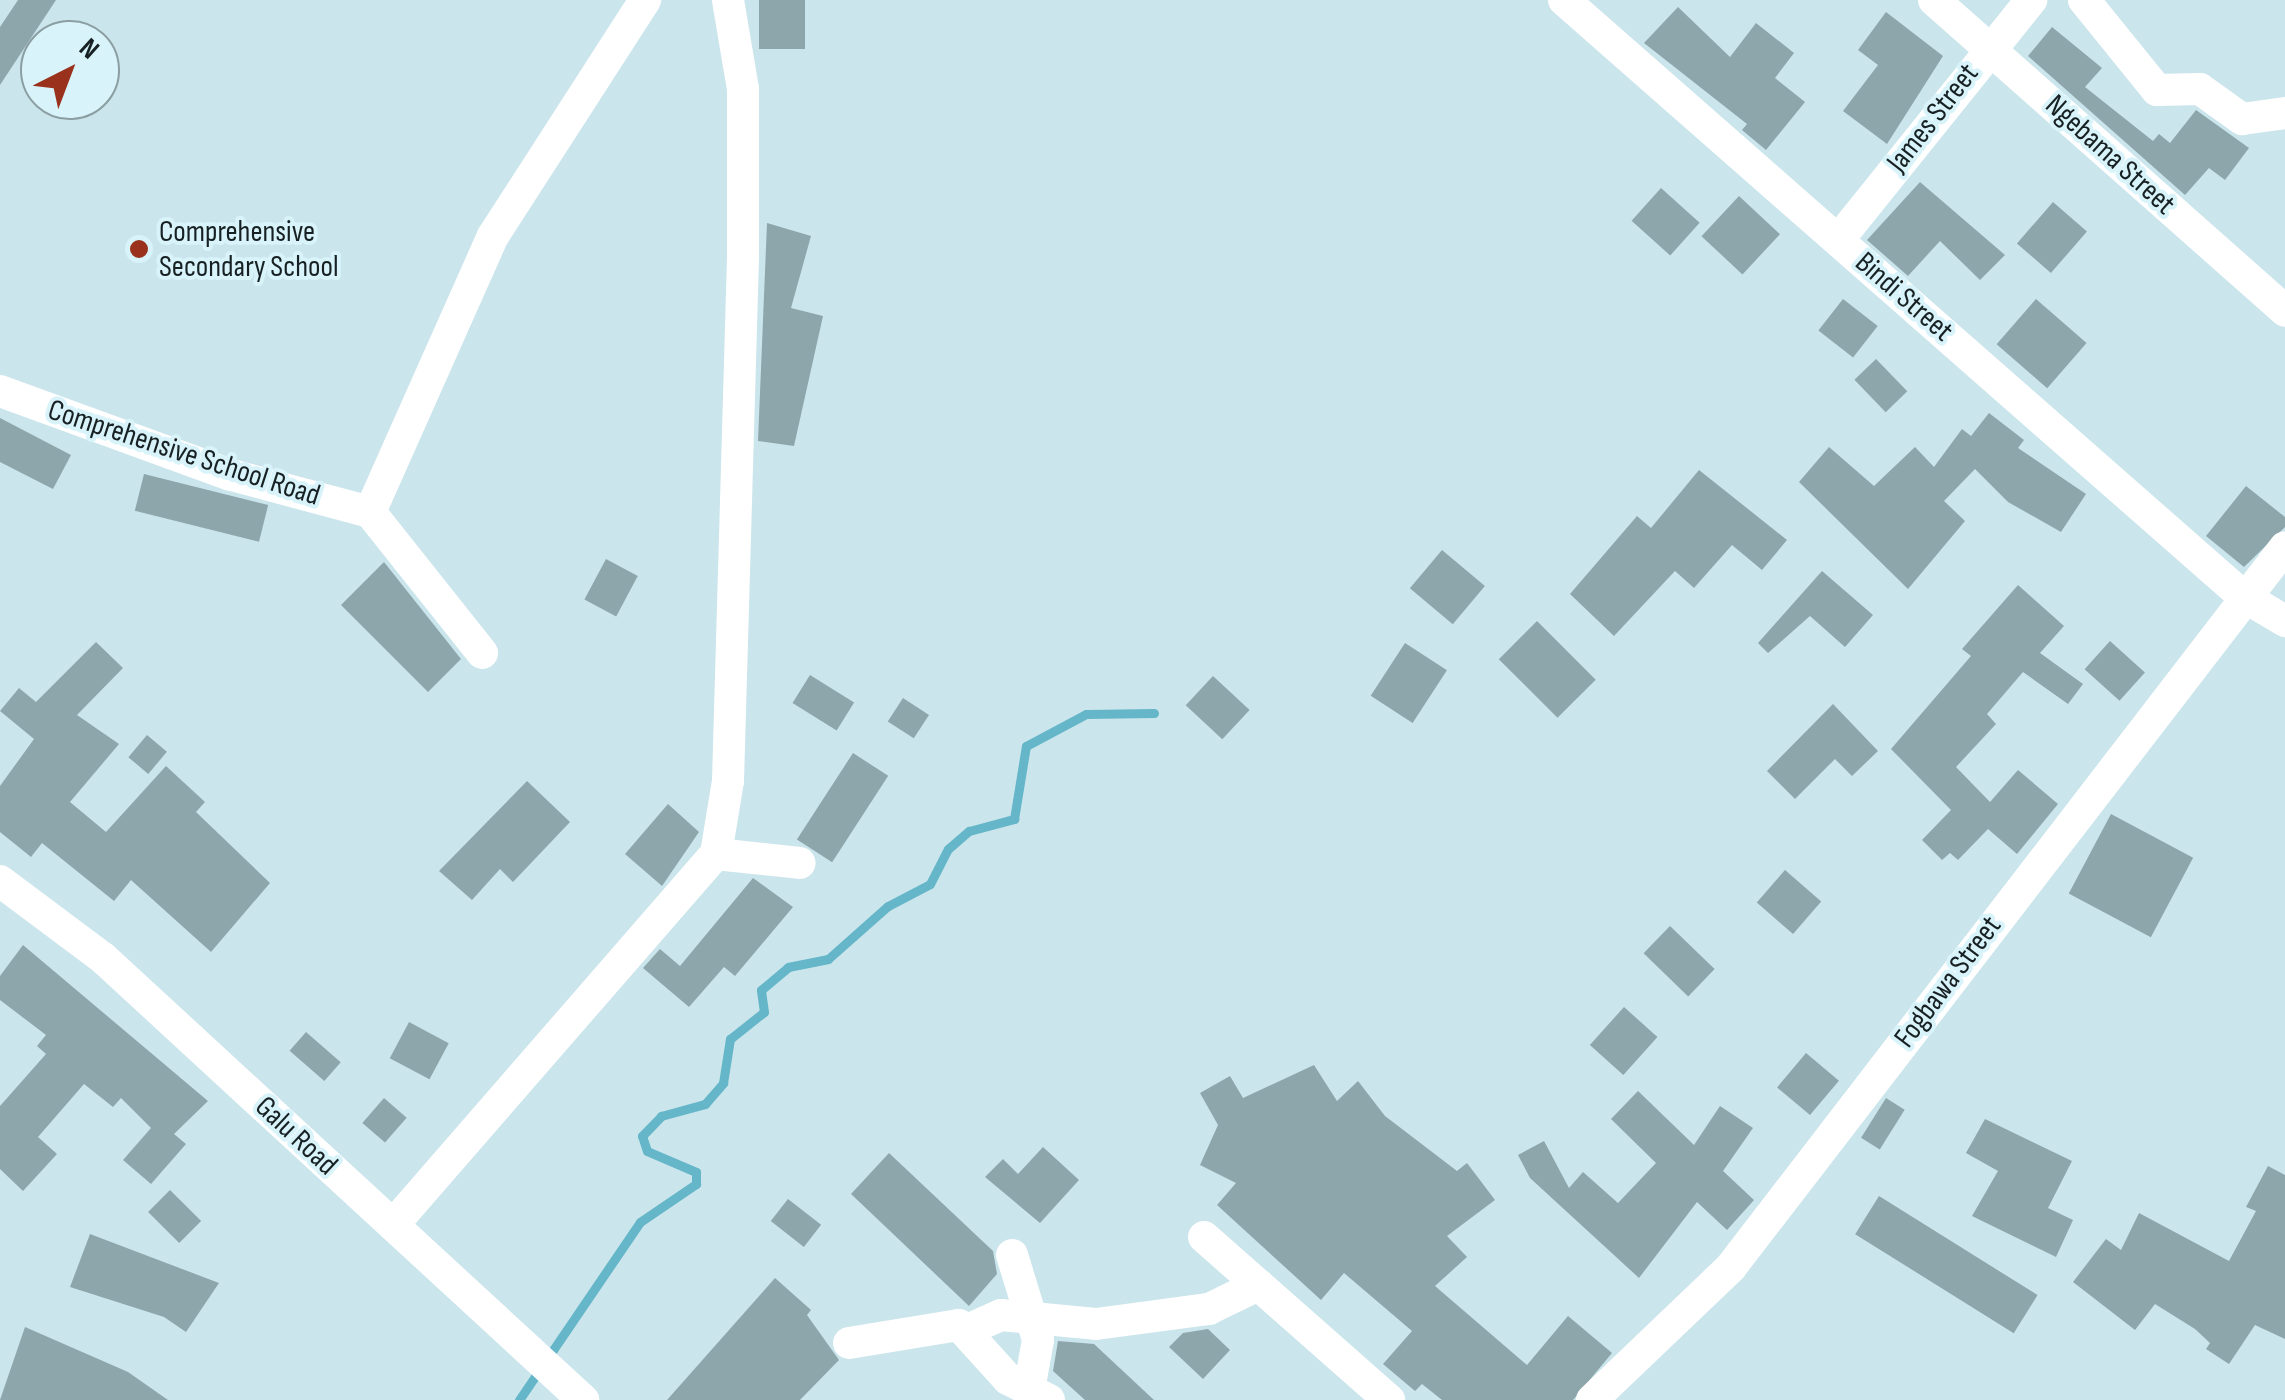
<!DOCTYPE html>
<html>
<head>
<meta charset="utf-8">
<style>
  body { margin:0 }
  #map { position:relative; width:2285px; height:1400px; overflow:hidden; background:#cbe5ec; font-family:"Sofia Sans Condensed",sans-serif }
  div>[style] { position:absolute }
  .stream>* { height:9px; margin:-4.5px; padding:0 4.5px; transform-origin:4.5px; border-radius:4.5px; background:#64b6c8 }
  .building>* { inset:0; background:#8da6ac; transform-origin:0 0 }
  .minor>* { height:32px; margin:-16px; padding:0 16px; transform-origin:16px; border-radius:16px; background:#fff }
  .dots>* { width:28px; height:28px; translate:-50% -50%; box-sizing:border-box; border:5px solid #d8f3f9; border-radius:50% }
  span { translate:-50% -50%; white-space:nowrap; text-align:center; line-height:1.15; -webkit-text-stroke:8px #d8f3f9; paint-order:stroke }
  .street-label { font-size:30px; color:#172123 }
  .poi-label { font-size:30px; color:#172123 }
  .left { translate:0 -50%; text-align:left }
  .north { position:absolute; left:20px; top:20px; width:100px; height:100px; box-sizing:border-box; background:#d8f3f9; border:2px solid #8b9fa3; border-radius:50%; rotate:42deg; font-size:28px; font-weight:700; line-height:40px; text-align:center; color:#172123 }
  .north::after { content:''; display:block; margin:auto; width:35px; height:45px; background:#9a311c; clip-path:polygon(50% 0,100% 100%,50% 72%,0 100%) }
</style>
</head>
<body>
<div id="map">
  <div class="stream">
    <div style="left:519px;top:1400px;width:215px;rotate:-55.8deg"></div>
    <div style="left:640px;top:1222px;width:68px;rotate:-34.2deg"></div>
    <div style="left:696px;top:1184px;width:12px;rotate:-90deg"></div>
    <div style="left:696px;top:1172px;width:53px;rotate:-156.8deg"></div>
    <div style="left:647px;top:1151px;width:16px;rotate:-108deg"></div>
    <div style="left:642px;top:1136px;width:28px;rotate:-46deg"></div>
    <div style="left:661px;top:1116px;width:46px;rotate:-15.3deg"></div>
    <div style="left:705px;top:1104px;width:28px;rotate:-49deg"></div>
    <div style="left:723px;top:1083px;width:45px;rotate:-81deg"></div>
    <div style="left:730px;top:1039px;width:43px;rotate:-38.5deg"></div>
    <div style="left:764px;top:1012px;width:22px;rotate:-98deg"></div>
    <div style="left:761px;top:990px;width:35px;rotate:-40deg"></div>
    <div style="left:788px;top:967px;width:41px;rotate:-11.3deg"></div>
    <div style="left:828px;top:959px;width:80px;rotate:-41.5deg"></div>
    <div style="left:888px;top:906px;width:47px;rotate:-27.6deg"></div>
    <div style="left:930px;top:884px;width:39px;rotate:-63deg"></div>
    <div style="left:948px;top:849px;width:28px;rotate:-41deg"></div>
    <div style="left:969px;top:831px;width:47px;rotate:-14.9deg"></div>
    <div style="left:1014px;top:819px;width:74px;rotate:-80.7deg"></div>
    <div style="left:1026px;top:746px;width:68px;rotate:-28.1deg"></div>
    <div style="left:1086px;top:714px;width:68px;rotate:-0.8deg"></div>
  </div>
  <div class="building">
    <div style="clip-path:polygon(18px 0,56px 0,0 85px,0 27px)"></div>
    <div style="left:759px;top:0;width:46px;height:49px"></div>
    <div style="clip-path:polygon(1678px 7px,1730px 57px,1756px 23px,1794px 53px,1775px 78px,1805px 102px,1766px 150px,1742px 130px,1747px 124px,1644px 43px)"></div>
    <div style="clip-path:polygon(1886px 12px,1943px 56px,1887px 144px,1843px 111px,1878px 65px,1858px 50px)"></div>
    <div style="clip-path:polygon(2052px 27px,2102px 68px,2085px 87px,2153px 141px,2159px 134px,2170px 143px,2196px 110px,2249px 148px,2225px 180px,2209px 168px,2185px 195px,2028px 56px)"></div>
    <div style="clip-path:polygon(1920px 182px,2005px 255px,1980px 280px,1940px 241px,1908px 276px,1867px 240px)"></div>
    <div style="left:1661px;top:188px;width:52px;height:44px;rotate:42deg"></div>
    <div style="left:1739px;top:196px;width:56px;height:55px;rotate:43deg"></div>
    <div style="left:2053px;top:202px;width:45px;height:55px;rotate:41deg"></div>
    <div style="clip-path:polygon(767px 223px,811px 236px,791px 308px,823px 316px,794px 446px,758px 441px)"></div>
    <div style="left:1843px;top:299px;width:44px;height:40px;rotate:38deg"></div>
    <div style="left:2036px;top:299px;width:67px;height:60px;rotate:41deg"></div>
    <div style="left:1876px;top:359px;width:45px;height:30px;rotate:46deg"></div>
    <div style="clip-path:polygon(1989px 413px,2024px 440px,2018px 448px,2086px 494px,2061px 532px,2008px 502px,1975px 469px,1944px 501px,1965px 521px,1908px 589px,1799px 482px,1829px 447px,1874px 486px,1915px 447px,1934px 467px,1962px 429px,1971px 436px)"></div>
    <div style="clip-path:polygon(0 418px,71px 455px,53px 489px,0 462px)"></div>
    <div style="clip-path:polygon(1699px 470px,1787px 540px,1762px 570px,1732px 545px,1694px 588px,1675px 571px,1614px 636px,1570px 594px,1637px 516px,1651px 528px)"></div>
    <div style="left:144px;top:474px;width:128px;height:38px;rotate:14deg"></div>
    <div style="clip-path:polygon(2246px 486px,2285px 517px,2285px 527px,2244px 567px,2206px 536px)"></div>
    <div style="left:1442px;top:550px;width:56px;height:50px;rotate:40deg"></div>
    <div style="left:606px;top:559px;width:36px;height:46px;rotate:28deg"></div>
    <div style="clip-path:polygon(384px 562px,461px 659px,428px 692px,341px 605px)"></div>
    <div style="clip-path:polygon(1822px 571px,1873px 615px,1845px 647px,1810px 616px,1768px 653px,1758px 643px)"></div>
    <div style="clip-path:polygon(2018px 585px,2064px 626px,2040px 653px,2083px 684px,2068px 704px,2023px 672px,1987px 714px,1996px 724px,1956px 767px,1990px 802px,2018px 770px,2058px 804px,2017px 854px,1988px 829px,1958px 860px,1950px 853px,1942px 860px,1922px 840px,1951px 810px,1891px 749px,1971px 656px,1962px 649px)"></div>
    <div style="left:1537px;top:621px;width:83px;height:54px;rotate:45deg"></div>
    <div style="left:2110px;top:641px;width:47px;height:38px;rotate:42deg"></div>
    <div style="clip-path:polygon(96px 642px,123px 668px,77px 715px,119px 744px,70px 802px,106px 832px,166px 766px,205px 802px,196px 812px,270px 883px,211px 952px,131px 880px,114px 901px,42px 843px,31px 857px,0 832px,0 786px,34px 739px,0 711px,19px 688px,36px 702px)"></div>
    <div style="left:1405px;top:643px;width:50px;height:63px;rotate:33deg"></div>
    <div style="left:810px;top:675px;width:52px;height:33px;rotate:32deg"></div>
    <div style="left:1213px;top:676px;width:50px;height:40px;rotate:43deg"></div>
    <div style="left:903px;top:698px;width:31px;height:28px;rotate:33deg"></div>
    <div style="clip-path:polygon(1833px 704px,1878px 751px,1852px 776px,1835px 759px,1795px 799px,1767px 771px)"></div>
    <div style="left:147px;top:735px;width:26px;height:29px;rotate:40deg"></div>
    <div style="left:853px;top:753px;width:42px;height:103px;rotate:33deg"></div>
    <div style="clip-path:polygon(527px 781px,570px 822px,513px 882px,500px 869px,472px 900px,439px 871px)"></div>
    <div style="clip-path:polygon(668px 804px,699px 832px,662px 886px,625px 854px)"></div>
    <div style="left:2111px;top:814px;width:93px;height:90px;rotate:28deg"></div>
    <div style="left:1785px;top:870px;width:48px;height:43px;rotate:41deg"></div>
    <div style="clip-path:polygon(753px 878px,793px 907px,735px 976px,724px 967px,689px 1007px,643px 968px,660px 949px,680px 966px)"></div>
    <div style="left:1670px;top:926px;width:62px;height:38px;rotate:44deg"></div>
    <div style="clip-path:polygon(23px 945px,208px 1101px,174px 1134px,186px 1144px,151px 1184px,123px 1160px,151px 1128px,121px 1098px,113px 1107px,84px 1084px,38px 1137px,57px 1154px,23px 1191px,0 1169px,0 1106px,46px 1054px,37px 1046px,46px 1035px,0 1000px,0 976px)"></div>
    <div style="left:1624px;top:1007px;width:45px;height:51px;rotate:42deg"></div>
    <div style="left:409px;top:1022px;width:45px;height:41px;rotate:28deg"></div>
    <div style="left:306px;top:1032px;width:46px;height:25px;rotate:41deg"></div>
    <div style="left:1806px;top:1053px;width:43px;height:45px;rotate:40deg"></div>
    <div style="clip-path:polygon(1314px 1065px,1337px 1101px,1358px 1081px,1385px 1116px,1457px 1171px,1467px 1163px,1495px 1200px,1447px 1236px,1467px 1257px,1435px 1286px,1527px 1365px,1568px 1316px,1612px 1353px,1573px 1400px,1442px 1400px,1422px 1384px,1415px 1391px,1383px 1364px,1412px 1331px,1344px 1273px,1321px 1300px,1217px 1205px,1236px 1183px,1200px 1165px,1218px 1125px,1200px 1093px,1230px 1076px,1243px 1098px)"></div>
    <div style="clip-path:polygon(1638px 1091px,1694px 1145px,1720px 1106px,1753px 1128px,1723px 1171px,1754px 1200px,1727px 1230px,1697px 1202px,1639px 1278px,1530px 1178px,1518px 1155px,1544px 1141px,1569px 1188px,1583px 1172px,1618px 1203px,1656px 1163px,1611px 1119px)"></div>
    <div style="left:384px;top:1098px;width:30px;height:33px;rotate:41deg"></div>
    <div style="left:1886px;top:1098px;width:22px;height:47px;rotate:32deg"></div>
    <div style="clip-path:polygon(1985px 1119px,2072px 1161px,2048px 1208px,2073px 1220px,2056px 1257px,1972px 1216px,1998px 1171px,1966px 1153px)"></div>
    <div style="clip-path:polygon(1043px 1147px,1079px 1180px,1040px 1223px,985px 1177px,1003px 1159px,1018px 1174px)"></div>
    <div style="clip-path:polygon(889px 1153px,993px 1251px,997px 1274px,969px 1306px,851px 1194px)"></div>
    <div style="clip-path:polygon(2268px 1166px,2285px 1175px,2285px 1339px,2255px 1325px,2229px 1364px,2206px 1349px,2210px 1343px,2195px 1329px,2155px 1304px,2135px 1330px,2073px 1282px,2106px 1239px,2121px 1250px,2139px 1213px,2229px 1261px,2256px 1211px,2246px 1207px)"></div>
    <div style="left:170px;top:1190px;width:44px;height:31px;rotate:45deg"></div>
    <div style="left:1879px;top:1196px;width:187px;height:45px;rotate:32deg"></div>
    <div style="left:788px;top:1199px;width:42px;height:28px;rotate:38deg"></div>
    <div style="clip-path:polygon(90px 1234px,219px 1283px,186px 1332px,164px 1317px,70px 1287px)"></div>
    <div style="clip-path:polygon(775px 1278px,811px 1310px,807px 1315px,839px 1360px,800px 1400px,667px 1400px)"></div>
    <div style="clip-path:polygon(25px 1327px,128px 1372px,168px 1400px,0 1400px)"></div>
    <div style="clip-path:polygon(1208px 1329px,1230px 1350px,1203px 1379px,1169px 1347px,1183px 1333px)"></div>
    <div style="clip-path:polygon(1058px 1341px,1094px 1344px,1154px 1400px,1085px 1400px,1053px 1371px)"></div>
  </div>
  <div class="minor">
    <div style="left:1564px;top:0;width:903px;rotate:41.28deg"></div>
    <div style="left:2243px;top:596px;width:49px;rotate:30.8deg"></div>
    <div style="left:1934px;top:0;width:469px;rotate:41.5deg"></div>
    <div style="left:2084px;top:0;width:116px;rotate:51deg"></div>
    <div style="left:2157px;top:90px;width:43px;rotate:-1.3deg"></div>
    <div style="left:2200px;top:89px;width:52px;rotate:35.5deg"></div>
    <div style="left:2242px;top:119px;width:43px;rotate:-7.9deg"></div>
    <div style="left:1839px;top:239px;width:307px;rotate:-51.2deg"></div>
    <div style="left:0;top:391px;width:243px;rotate:20deg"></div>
    <div style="left:228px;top:474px;width:147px;rotate:15deg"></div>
    <div style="left:370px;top:512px;width:302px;rotate:-66deg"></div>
    <div style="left:493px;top:236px;width:281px;rotate:-57.2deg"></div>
    <div style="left:370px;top:512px;width:180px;rotate:51.5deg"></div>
    <div style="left:716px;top:854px;width:84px;rotate:6.1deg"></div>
    <div style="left:0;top:881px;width:129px;rotate:36.8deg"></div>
    <div style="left:103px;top:958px;width:653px;rotate:42.64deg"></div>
    <div style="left:393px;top:1225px;width:492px;rotate:-49deg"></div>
    <div style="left:716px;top:854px;width:74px;rotate:-80.7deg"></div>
    <div style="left:728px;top:781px;width:524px;rotate:-88.36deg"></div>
    <div style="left:743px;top:257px;width:168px;rotate:-90deg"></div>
    <div style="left:743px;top:89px;width:90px;rotate:-99.6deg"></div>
    <div style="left:1204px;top:1237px;width:247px;rotate:41.4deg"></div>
    <div style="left:1012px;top:1255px;width:89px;rotate:73deg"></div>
    <div style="left:1038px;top:1340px;width:51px;rotate:100.2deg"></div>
    <div style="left:965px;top:1331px;width:39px;rotate:-24deg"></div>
    <div style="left:1001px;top:1315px;width:95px;rotate:5.4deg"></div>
    <div style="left:1096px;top:1324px;width:114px;rotate:-7.6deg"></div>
    <div style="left:1209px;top:1309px;width:55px;rotate:-26.1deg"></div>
    <div style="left:849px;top:1343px;width:111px;rotate:-9.3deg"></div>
    <div style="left:959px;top:1325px;width:73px;rotate:47.8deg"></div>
    <div style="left:1008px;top:1379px;width:46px;rotate:27.1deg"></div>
    <div style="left:1592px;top:1400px;width:192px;rotate:-43.7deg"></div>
    <div style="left:1731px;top:1267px;width:908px;rotate:-52.42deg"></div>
  </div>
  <div class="dots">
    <div style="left:139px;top:249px;background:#9a311c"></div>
  </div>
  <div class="street-label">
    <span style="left:1933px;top:118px;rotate:-52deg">James Street</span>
    <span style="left:2110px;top:155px;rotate:42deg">Ngebama Street</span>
    <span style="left:1904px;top:297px;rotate:41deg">Bindi Street</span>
    <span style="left:184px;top:453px;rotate:18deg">Comprehensive School Road</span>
    <span style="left:1948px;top:982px;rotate:-53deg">Fogbawa Street</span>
    <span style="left:296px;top:1136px;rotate:43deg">Galu Road</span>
  </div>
  <div class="poi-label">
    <span class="left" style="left:159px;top:249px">Comprehensive<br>Secondary School</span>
  </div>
  <div class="north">N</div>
</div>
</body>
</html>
